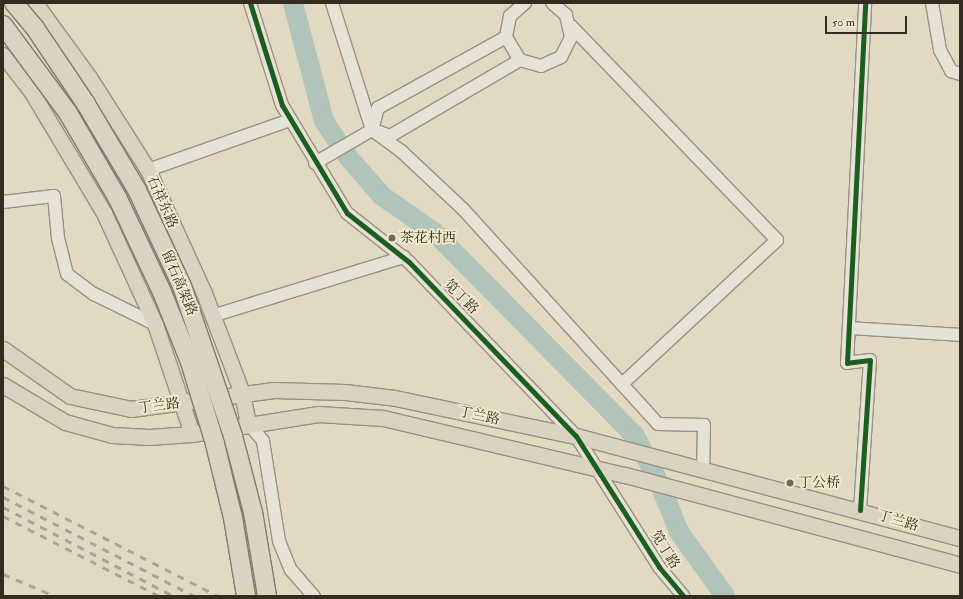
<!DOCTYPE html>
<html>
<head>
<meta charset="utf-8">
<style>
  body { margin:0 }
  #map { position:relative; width:963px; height:599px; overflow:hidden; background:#e1d9c1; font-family:"IM FELL Double Pica","Noto Serif SC",serif }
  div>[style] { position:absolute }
  .river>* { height:20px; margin:-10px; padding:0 10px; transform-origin:10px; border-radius:10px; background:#b1c4b9 }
  .roads { filter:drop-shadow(1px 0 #979182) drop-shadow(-1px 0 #979182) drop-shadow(0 1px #979182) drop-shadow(0 -1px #979182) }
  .minor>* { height:12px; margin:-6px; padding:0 6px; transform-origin:6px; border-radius:6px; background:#e7e2d6 }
  .major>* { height:15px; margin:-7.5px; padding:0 7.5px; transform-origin:7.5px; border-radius:7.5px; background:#dad3c2 }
  .rail>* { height:3px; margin-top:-1.5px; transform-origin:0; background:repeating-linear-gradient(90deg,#a8a39a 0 7px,transparent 0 14px) }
  .bridges { filter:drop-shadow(1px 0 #7f796d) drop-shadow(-1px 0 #7f796d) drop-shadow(0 1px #7f796d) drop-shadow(0 -1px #7f796d) }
  .highway-bridge>* { height:18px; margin:-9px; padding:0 9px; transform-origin:9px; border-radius:9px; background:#dad3c2 }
  .cycleway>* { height:5px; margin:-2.5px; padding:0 2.5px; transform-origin:2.5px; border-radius:2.5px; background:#1b5e20 }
  .dots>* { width:11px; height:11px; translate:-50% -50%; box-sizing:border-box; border:2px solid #f4eace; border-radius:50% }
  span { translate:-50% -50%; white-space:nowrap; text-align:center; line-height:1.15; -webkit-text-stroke:3.5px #f4eace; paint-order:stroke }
  .street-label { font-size:14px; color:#352c21 }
  .poi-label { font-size:14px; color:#352c21 }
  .left { translate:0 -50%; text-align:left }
  .frame { position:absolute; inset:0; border:4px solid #352c21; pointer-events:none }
  .scale { position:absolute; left:825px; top:16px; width:82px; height:18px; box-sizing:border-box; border:2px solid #352c21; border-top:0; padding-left:5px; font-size:12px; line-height:14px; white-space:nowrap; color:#352c21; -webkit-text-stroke:3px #f4eace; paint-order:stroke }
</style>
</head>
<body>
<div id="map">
  <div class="river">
    <div style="left:293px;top:3px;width:122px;rotate:75.3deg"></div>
    <div style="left:324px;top:121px;width:43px;rotate:56.3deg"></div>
    <div style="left:348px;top:157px;width:52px;rotate:48.9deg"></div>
    <div style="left:382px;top:196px;width:63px;rotate:34.7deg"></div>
    <div style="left:434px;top:232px;width:286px;rotate:45.4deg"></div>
    <div style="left:635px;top:436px;width:57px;rotate:63deg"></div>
    <div style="left:661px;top:487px;width:48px;rotate:68.2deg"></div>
    <div style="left:679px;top:532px;width:79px;rotate:54.3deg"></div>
  </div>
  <div class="roads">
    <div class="minor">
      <div style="left:250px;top:3px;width:107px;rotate:72.6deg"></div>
      <div style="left:282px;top:105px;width:126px;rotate:59deg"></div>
      <div style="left:347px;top:213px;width:79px;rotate:38.3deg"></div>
      <div style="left:409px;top:262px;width:241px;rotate:46.2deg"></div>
      <div style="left:576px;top:436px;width:155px;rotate:57.6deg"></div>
      <div style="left:659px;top:567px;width:38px;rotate:50deg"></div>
      <div style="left:332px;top:3px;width:133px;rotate:72.5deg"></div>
      <div style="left:372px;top:130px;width:36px;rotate:36deg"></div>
      <div style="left:401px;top:151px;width:85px;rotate:43.1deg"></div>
      <div style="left:463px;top:209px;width:290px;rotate:47.8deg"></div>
      <div style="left:658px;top:424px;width:46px;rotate:1.2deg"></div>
      <div style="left:704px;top:425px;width:46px;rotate:91.2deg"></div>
      <div style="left:525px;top:3px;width:20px;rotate:139deg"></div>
      <div style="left:510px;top:16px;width:21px;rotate:101deg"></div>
      <div style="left:506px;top:37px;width:27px;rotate:59deg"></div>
      <div style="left:520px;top:60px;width:22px;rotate:16deg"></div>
      <div style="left:541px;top:66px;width:22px;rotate:-24deg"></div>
      <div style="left:561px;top:57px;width:22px;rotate:-63deg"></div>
      <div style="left:571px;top:37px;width:23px;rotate:-103deg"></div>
      <div style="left:566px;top:15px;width:18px;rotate:-139deg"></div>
      <div style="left:932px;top:3px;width:48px;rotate:80.3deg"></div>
      <div style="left:940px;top:50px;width:24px;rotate:62deg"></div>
      <div style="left:951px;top:71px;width:9px;rotate:18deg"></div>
      <div style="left:571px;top:26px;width:297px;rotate:46.1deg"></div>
      <div style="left:777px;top:240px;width:212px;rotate:137.1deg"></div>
      <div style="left:379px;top:132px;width:12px;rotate:20deg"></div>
      <div style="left:390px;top:136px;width:151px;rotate:-30.3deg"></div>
      <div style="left:315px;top:163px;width:66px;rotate:-30.1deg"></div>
      <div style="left:372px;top:130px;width:23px;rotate:-75deg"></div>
      <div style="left:378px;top:108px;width:146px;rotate:-29deg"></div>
      <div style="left:148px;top:170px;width:151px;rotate:-19.4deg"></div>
      <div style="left:3px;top:202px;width:51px;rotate:-6.7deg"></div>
      <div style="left:54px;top:196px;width:42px;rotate:84.6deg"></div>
      <div style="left:58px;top:238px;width:37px;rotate:76deg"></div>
      <div style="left:67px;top:274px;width:34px;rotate:37deg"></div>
      <div style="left:94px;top:294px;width:68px;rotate:26.2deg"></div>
      <div style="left:212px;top:316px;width:201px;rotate:-17.1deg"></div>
      <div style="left:849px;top:328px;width:111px;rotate:3.6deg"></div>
      <div style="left:248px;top:423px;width:23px;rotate:50deg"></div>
      <div style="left:263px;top:441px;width:101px;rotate:80.9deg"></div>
      <div style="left:279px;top:541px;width:31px;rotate:68deg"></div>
      <div style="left:291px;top:570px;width:35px;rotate:49deg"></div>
      <div style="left:860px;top:510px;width:150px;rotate:-86.2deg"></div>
      <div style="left:870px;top:360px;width:23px;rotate:173deg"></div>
      <div style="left:847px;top:363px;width:360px;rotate:-87.1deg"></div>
    </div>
    <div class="major">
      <div style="left:35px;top:3px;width:92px;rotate:53.9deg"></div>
      <div style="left:89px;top:77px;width:110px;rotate:57.6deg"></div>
      <div style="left:148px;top:170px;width:135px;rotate:65.5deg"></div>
      <div style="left:204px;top:293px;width:107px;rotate:69.2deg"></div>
      <div style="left:242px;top:393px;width:31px;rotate:79deg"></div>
      <div style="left:3px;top:55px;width:46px;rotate:52.1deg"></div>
      <div style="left:31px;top:91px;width:142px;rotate:59.1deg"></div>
      <div style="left:104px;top:213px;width:122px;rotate:65.3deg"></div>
      <div style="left:155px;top:324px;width:116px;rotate:71.4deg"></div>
      <div style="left:3px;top:349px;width:82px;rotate:35deg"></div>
      <div style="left:70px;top:396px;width:62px;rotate:12deg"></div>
      <div style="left:131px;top:409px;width:144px;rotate:-7.6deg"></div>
      <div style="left:274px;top:390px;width:71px;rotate:1.6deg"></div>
      <div style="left:345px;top:392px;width:50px;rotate:6.8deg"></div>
      <div style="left:395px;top:398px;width:185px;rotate:11.9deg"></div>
      <div style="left:576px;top:436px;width:397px;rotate:14.9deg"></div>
      <div style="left:3px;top:385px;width:72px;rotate:30.8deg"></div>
      <div style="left:65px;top:422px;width:49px;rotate:15.5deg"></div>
      <div style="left:112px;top:435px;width:37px;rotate:3deg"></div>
      <div style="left:149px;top:437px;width:43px;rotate:-4deg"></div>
      <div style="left:192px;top:434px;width:128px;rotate:-9deg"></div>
      <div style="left:318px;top:414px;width:65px;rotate:3.5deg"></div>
      <div style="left:383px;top:418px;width:249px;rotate:13.3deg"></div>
      <div style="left:625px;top:475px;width:347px;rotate:15deg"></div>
    </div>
  </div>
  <div class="rail">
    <div style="left:3px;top:486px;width:242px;rotate:27.1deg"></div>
    <div style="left:3px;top:497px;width:215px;rotate:27.4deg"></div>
    <div style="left:3px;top:507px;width:192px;rotate:27.6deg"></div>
    <div style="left:3px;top:516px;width:175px;rotate:27.1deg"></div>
    <div style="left:3px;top:574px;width:56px;rotate:22.9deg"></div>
  </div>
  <div class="bridges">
    <div class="highway-bridge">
      <div style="left:14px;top:3px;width:33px;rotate:50deg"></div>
      <div style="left:35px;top:28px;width:92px;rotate:56.1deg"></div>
      <div style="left:86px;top:104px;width:100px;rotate:59.3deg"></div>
      <div style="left:137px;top:190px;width:106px;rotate:64.9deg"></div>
      <div style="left:182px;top:286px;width:158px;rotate:71.2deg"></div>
      <div style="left:233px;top:436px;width:79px;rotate:75.3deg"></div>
      <div style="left:253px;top:512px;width:85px;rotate:80.5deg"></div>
      <div style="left:3px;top:25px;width:109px;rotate:53.5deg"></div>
      <div style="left:68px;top:113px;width:99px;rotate:59.8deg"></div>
      <div style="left:118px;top:199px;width:103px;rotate:64.7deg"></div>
      <div style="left:162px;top:292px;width:75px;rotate:68.2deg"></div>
      <div style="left:190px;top:362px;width:86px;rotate:73deg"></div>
      <div style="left:215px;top:444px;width:76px;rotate:76.3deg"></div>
      <div style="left:233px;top:518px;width:79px;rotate:80.5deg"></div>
    </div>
  </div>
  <div class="cycleway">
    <div style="left:250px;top:3px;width:107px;rotate:72.6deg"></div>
    <div style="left:282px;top:105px;width:126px;rotate:59deg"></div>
    <div style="left:347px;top:213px;width:79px;rotate:38.3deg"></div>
    <div style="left:409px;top:262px;width:241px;rotate:46.2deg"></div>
    <div style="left:576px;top:436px;width:155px;rotate:57.6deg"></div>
    <div style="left:659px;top:567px;width:38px;rotate:50deg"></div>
    <div style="left:860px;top:510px;width:150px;rotate:-86.2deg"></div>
    <div style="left:870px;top:360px;width:23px;rotate:173deg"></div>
    <div style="left:847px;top:363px;width:360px;rotate:-87.1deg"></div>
  </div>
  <div class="dots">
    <div style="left:392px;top:238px;background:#716959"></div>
    <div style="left:790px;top:483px;background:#716959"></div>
  </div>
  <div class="street-label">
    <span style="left:162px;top:202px;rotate:66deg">石祥东路</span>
    <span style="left:179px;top:283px;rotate:67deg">留石高架路</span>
    <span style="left:461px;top:297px;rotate:45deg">笕丁路</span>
    <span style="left:159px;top:406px;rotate:-7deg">丁兰路</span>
    <span style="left:479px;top:416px;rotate:12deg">丁兰路</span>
    <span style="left:898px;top:521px;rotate:16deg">丁兰路</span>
    <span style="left:665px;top:550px;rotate:58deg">笕丁路</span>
  </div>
  <div class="poi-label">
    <span class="left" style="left:400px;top:238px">茶花村西</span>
    <span class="left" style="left:798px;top:483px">丁公桥</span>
  </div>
  <div class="frame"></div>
  <div class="scale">50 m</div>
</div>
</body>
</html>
